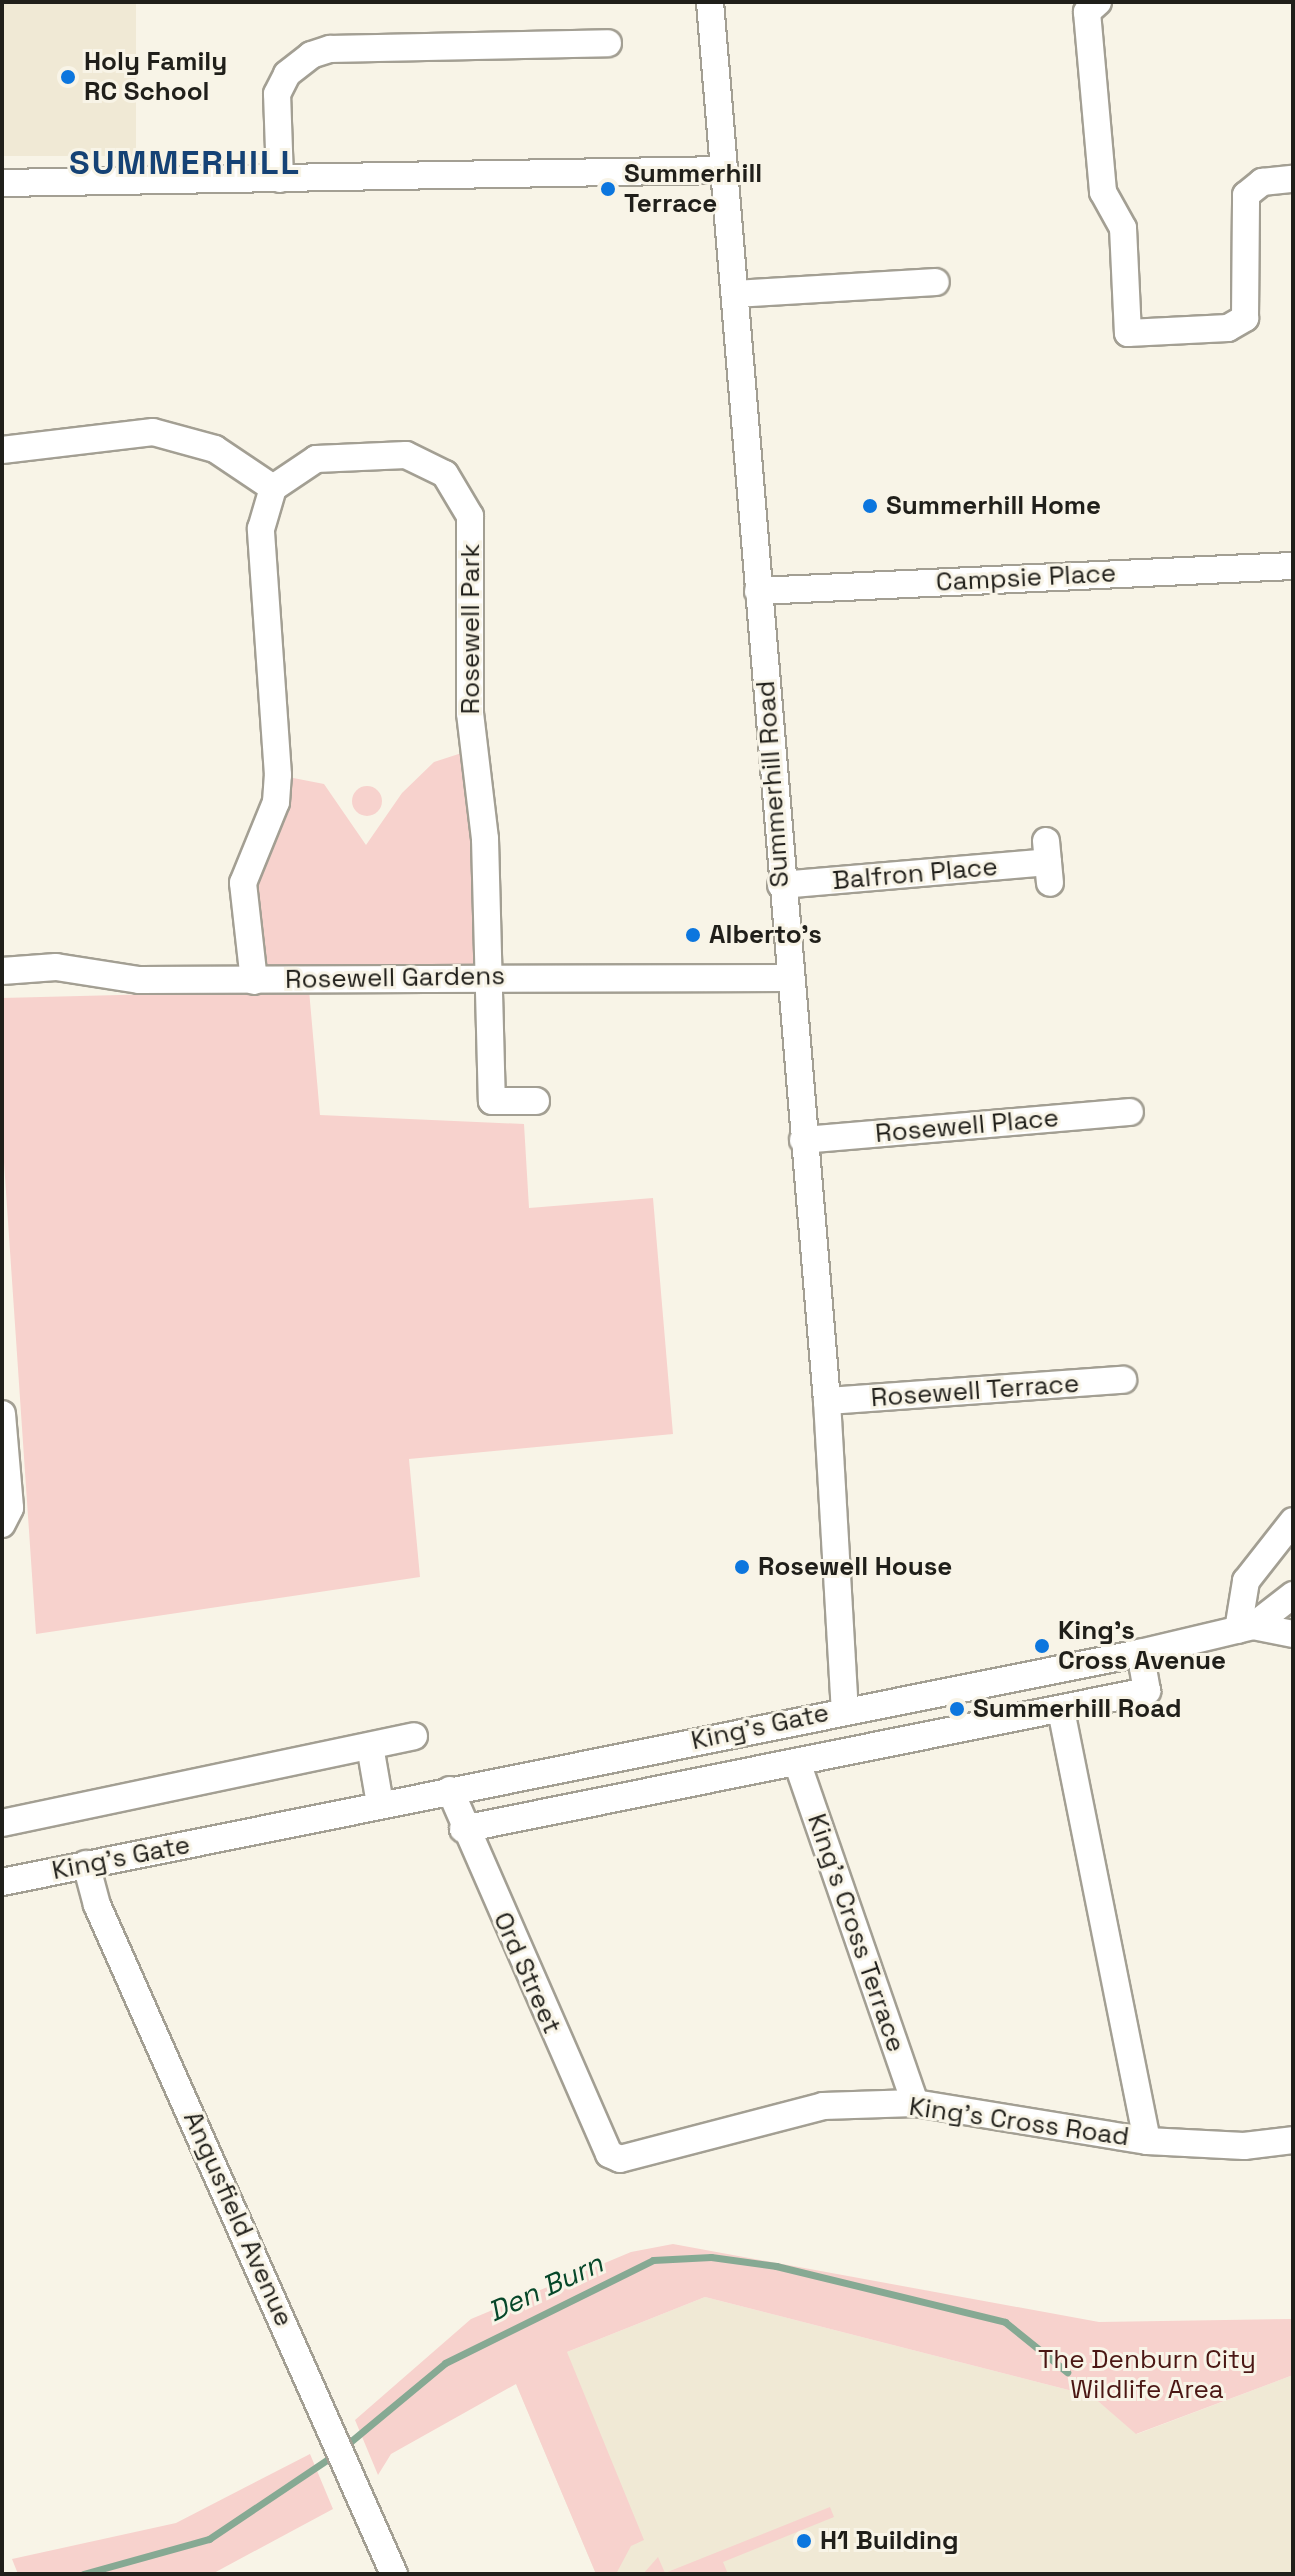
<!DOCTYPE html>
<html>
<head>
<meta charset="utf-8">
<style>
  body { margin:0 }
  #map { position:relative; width:1295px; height:2576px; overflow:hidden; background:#f8f4e7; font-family:"Space Grotesk",sans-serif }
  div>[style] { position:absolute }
  .built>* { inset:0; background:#f0e9d5; transform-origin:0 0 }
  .green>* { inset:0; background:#f7d2cd }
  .round { border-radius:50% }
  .stream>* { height:7px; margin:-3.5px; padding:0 3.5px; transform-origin:3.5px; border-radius:3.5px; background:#86a993 }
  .roads { filter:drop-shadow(2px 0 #a39f93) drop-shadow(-2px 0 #a39f93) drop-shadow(0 2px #a39f93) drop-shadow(0 -2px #a39f93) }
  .minor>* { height:26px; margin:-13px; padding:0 13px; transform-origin:13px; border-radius:13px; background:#fff }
  .dots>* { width:22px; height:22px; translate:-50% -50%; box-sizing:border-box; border:4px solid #f8f4e7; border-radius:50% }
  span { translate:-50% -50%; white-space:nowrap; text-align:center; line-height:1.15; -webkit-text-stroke:6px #f8f4e7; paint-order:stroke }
  .poi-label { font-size:26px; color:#201f1a; font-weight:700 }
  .left { translate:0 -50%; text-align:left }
  .street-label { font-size:26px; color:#201f1a }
  .park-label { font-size:26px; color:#4b1714 }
  .water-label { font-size:28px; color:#064729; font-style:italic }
  .district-label { font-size:34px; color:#154275; font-weight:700; letter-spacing:2px }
  .frame { position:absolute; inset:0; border:4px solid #201f1a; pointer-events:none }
</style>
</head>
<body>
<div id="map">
  <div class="built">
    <div style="left:2px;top:2px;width:134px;height:154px"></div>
    <div style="clip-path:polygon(705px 2297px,1092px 2396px,1137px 2434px,1293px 2375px,1293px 2574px,596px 2574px,512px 2374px)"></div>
  </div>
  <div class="green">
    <div style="clip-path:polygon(474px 749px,491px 976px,254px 981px,247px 861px,278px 775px,324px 784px,366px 845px,402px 793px,434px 762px)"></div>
    <div class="round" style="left:352px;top:786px;width:30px;height:30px"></div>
    <div style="clip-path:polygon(309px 990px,320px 1115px,524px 1124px,529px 1208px,653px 1198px,673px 1434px,409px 1459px,420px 1577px,36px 1634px,2px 1133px,2px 998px)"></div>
    <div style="clip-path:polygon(673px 2244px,1099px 2322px,1293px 2319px,1293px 2375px,1136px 2434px,1092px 2396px,705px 2297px,567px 2352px,644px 2540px,631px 2546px,616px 2574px,596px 2574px,516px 2384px,391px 2454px,378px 2475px,355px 2420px,471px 2319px,631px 2252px)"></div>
    <div style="clip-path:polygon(310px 2454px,333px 2509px,212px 2574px,18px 2574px,12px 2559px,176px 2523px)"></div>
    <div style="clip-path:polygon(830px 2507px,834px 2517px,723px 2562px,728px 2574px,643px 2574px,658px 2557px,665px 2573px)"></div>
  </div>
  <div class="stream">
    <div style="left:344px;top:2447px;width:131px;rotate:-39.7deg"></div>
    <div style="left:445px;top:2363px;width:232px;rotate:-26.3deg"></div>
    <div style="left:653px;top:2260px;width:58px;rotate:-3deg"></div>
    <div style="left:711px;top:2257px;width:66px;rotate:7.9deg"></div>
    <div style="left:776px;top:2266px;width:236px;rotate:13.7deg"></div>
    <div style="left:1005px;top:2322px;width:80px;rotate:38.9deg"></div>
    <div style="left:83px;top:2574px;width:131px;rotate:-15.5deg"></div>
    <div style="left:209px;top:2539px;width:151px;rotate:-33.9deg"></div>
  </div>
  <div class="roads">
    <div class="minor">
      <div style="left:710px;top:2px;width:1404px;rotate:85.22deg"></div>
      <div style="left:827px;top:1401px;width:309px;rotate:86.7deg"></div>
      <div style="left:1098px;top:2px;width:15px;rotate:138deg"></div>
      <div style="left:1087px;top:12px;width:181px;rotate:84.9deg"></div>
      <div style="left:1103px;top:192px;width:41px;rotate:60.9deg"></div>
      <div style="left:1123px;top:228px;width:105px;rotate:87.3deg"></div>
      <div style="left:1128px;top:333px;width:100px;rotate:-2.9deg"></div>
      <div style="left:1228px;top:328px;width:20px;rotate:-30deg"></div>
      <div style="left:1245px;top:318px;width:123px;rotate:-89.5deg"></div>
      <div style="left:1246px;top:195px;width:21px;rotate:-39deg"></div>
      <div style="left:1262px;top:182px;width:31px;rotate:-6deg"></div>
      <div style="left:280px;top:179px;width:85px;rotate:-92deg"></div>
      <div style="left:277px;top:94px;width:22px;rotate:-63deg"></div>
      <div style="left:287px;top:74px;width:31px;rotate:-38deg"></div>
      <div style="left:311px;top:55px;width:20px;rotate:-18deg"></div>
      <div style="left:330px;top:49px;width:278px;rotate:-1.2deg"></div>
      <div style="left:2px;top:183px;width:722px;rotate:-1.03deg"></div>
      <div style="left:735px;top:294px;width:201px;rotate:-3.4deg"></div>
      <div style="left:2px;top:450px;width:152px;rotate:-6.8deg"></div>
      <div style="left:153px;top:432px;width:64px;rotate:15.3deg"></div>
      <div style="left:215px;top:449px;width:70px;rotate:33.9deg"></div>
      <div style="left:758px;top:591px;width:536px;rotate:-2.68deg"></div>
      <div style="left:1046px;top:841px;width:42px;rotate:84.6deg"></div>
      <div style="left:781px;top:885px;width:268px;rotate:-4.9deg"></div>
      <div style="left:2px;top:971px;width:54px;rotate:-4.2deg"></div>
      <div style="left:56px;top:967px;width:84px;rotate:8.9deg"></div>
      <div style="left:139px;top:980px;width:650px;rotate:-0.18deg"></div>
      <div style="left:254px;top:981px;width:99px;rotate:-96.4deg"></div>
      <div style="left:243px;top:883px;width:87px;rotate:-67.8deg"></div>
      <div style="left:276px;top:802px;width:27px;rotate:-86deg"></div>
      <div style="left:278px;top:775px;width:247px;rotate:-94deg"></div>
      <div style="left:261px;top:529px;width:43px;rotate:-73.7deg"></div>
      <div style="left:273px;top:488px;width:52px;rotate:-34deg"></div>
      <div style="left:316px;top:459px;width:90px;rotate:-2.5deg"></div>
      <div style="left:406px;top:455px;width:43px;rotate:26deg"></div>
      <div style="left:445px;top:474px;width:49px;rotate:59.2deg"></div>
      <div style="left:470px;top:516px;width:197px;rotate:90deg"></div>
      <div style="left:470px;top:713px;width:127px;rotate:83.2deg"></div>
      <div style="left:485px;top:839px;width:262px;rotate:88.5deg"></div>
      <div style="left:492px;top:1101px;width:44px"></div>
      <div style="left:803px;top:1140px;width:328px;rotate:-4.9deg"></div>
      <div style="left:827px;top:1401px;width:297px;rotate:-4.1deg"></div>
      <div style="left:2px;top:1414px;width:94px;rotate:85.1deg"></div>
      <div style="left:10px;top:1508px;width:18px;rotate:117deg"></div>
      <div style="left:1253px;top:1626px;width:41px;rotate:11.3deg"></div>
      <div style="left:1238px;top:1630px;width:50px;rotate:-80.7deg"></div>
      <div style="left:1246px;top:1581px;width:76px;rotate:-51.9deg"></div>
      <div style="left:1061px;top:1710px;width:439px;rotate:78.7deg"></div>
      <div style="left:370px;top:1746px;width:59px;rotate:80.2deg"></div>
      <div style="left:797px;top:1762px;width:361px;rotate:70.9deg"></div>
      <div style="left:450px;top:1790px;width:397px;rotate:66.4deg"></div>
      <div style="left:609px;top:2154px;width:12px;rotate:24deg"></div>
      <div style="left:620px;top:2159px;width:210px;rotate:-14.6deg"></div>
      <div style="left:823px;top:2106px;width:92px;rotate:-1.9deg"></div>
      <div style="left:915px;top:2103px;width:235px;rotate:9.3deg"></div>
      <div style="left:1147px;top:2141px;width:97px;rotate:3deg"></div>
      <div style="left:1244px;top:2146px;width:49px;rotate:-7deg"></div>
      <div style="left:2px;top:1823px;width:421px;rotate:-11.9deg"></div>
      <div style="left:463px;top:1829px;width:698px;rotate:-11.41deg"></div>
      <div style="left:1147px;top:1691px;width:39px;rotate:-100deg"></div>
      <div style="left:86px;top:1864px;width:42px;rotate:75deg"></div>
      <div style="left:97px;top:1905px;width:732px;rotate:66.06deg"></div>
      <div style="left:2px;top:1882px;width:1161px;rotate:-11.38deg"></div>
      <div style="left:1140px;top:1653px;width:116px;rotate:-13.4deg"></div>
      <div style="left:1253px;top:1626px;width:51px;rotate:-37.8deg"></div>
    </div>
  </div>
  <div class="dots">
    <div style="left:68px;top:77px;background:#0c76de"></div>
    <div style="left:608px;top:189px;background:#0c76de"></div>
    <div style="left:870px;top:506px;background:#0c76de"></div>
    <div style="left:693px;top:935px;background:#0c76de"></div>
    <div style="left:742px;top:1567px;background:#0c76de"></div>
    <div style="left:1042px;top:1646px;background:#0c76de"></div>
    <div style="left:957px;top:1709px;background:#0c76de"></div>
    <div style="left:804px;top:2541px;background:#0c76de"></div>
  </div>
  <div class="poi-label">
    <span class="left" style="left:84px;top:77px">Holy Family<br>RC School</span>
    <span class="left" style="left:624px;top:189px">Summerhill<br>Terrace</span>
    <span class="left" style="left:886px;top:506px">Summerhill Home</span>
    <span class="left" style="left:709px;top:935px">Alberto's</span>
    <span class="left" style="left:758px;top:1567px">Rosewell House</span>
    <span class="left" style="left:1058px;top:1646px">King's<br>Cross Avenue</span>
    <span class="left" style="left:973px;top:1709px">Summerhill Road</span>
    <span class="left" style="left:820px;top:2541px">H1 Building</span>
  </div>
  <div class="street-label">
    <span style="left:1026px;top:578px;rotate:-3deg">Campsie Place</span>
    <span style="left:471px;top:629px;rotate:-90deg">Rosewell Park</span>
    <span style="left:773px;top:784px;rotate:-94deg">Summerhill Road</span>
    <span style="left:915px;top:874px;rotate:-5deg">Balfron Place</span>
    <span style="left:395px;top:978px;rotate:-1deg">Rosewell Gardens</span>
    <span style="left:967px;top:1126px;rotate:-5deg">Rosewell Place</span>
    <span style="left:975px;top:1391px;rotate:-4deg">Rosewell Terrace</span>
    <span style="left:760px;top:1727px;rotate:-12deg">King's Gate</span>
    <span style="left:121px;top:1858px;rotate:-11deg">King's Gate</span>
    <span style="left:856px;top:1933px;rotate:71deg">King's Cross Terrace</span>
    <span style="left:527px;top:1973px;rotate:66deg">Ord Street</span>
    <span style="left:1019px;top:2122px;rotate:8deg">King's Cross Road</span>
    <span style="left:238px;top:2219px;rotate:66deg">Angusfield Avenue</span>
  </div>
  <div class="park-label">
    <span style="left:1147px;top:2375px">The Denburn City<br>Wildlife Area</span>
  </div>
  <div class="water-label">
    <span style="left:545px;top:2287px;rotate:-25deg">Den Burn</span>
  </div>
  <div class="district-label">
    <span style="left:185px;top:163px">SUMMERHILL</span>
  </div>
  <div class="frame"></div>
</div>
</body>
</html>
